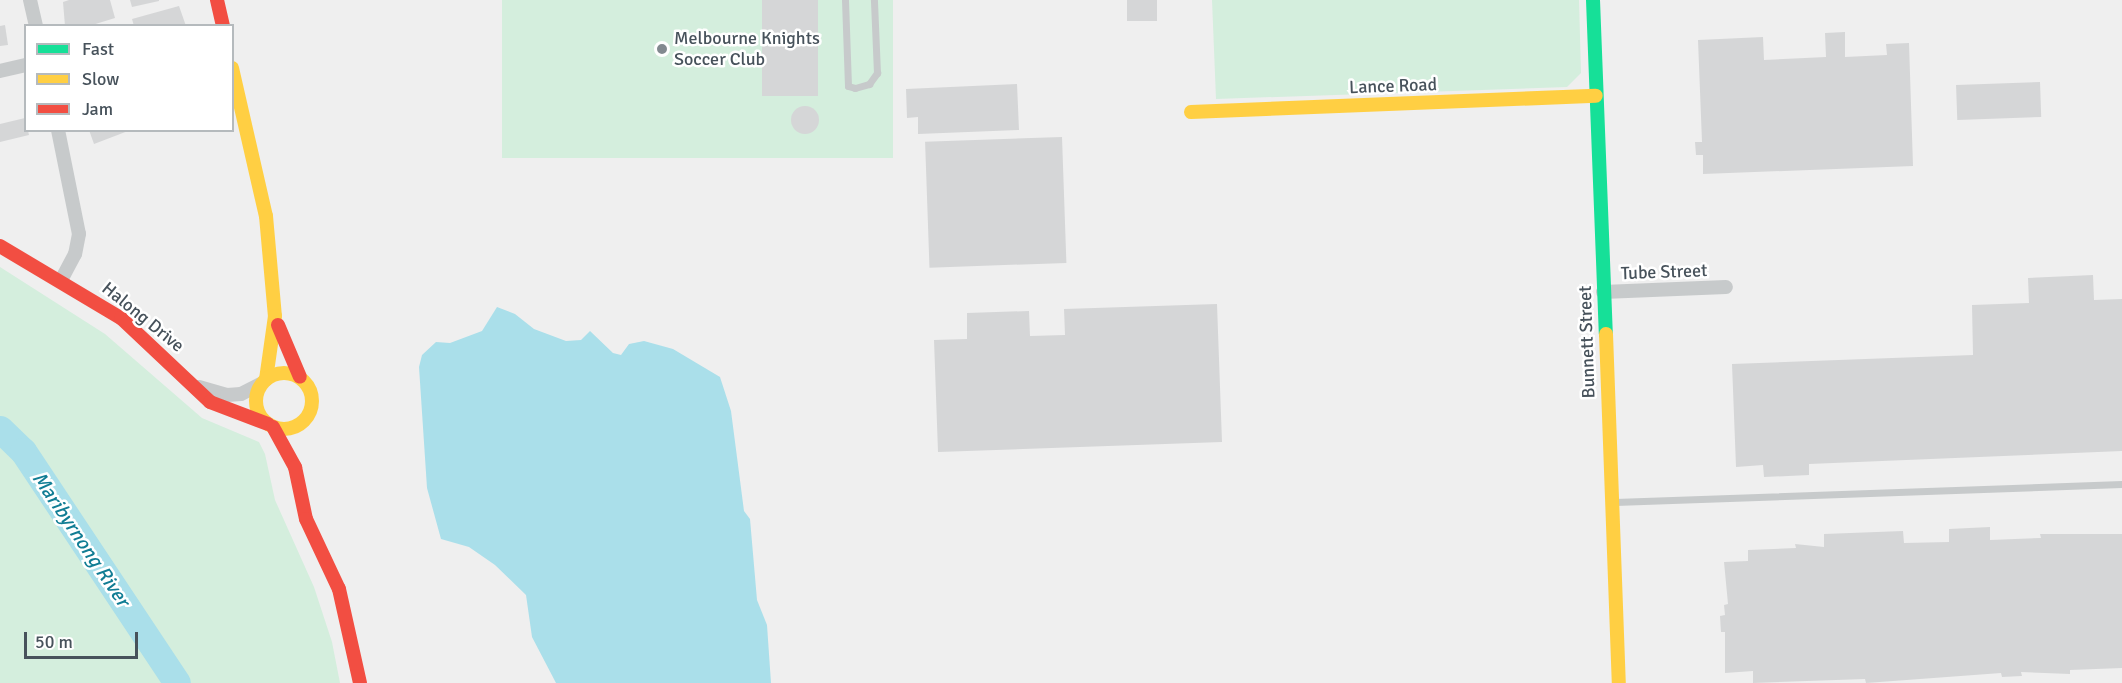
<!DOCTYPE html>
<html>
<head>
<meta charset="utf-8">
<style>
  body { margin:0 }
  #map { position:relative; width:2122px; height:683px; overflow:hidden; background:#efefef; font-family:Signika,sans-serif }
  div>[style] { position:absolute }
  .green>* { inset:0; background:#d4eedd; transform-origin:0 0 }
  .water>* { inset:0; background:#aadfea }
  .river>* { height:27px; margin:-13.5px; padding:0 13.5px; transform-origin:13.5px; border-radius:13.5px; background:#aadfea }
  .building>* { inset:0; background:#d5d6d7; transform-origin:0 0 }
  .round { border-radius:50% }
  .lane>* { height:7px; margin:-3.5px; padding:0 3.5px; transform-origin:3.5px; border-radius:3.5px; background:#c7cacb }
  .street>* { height:14px; margin:-7px; padding:0 7px; transform-origin:7px; border-radius:7px; background:#c7cacb }
  .fast>* { height:14px; margin:-7px; padding:0 7px; transform-origin:7px; border-radius:7px; background:#16e098 }
  .slow>* { height:14px; margin:-7px; padding:0 7px; transform-origin:7px; border-radius:7px; background:#ffcf43 }
  .slow>.ring { margin:-7px; padding:0; box-sizing:content-box; background:none; border:14px solid #ffcf43; border-radius:50% }
  .jam>* { height:14px; margin:-7px; padding:0 7px; transform-origin:7px; border-radius:7px; background:#f24e42 }
  .dots>* { width:16px; height:16px; translate:-50% -50%; box-sizing:border-box; border:3px solid #fff; border-radius:50% }
  span { translate:-50% -50%; white-space:nowrap; text-align:center; line-height:1.15; -webkit-text-stroke:5px #fff; paint-order:stroke }
  .poi-label { font-size:18px; color:#47525b }
  .left { translate:0 -50%; text-align:left }
  .street-label { font-size:18px; color:#47525b }
  .water-label { font-size:20px; color:#117d94; font-style:italic }
  .legend { position:absolute; left:24px; top:24px; width:210px; height:108px; box-sizing:border-box; background:#fff; border:2px solid #b5babd; margin:0; padding:8px 10px; list-style:none; font-size:18px; color:#47525b }
  .legend li { display:flex; align-items:center; gap:12px; height:30px }
  .legend b { width:30px; border:2px solid #b5babd }
  .scale { position:absolute; left:24px; top:632px; width:114px; height:27px; box-sizing:border-box; border:3px solid #47525b; border-top:0; padding-left:8px; font-size:18px; line-height:21px; white-space:nowrap; color:#47525b; -webkit-text-stroke:4px #fff; paint-order:stroke }
</style>
</head>
<body>
<div id="map">
  <div class="green">
    <div style="left:502px;top:0;width:391px;height:158px"></div>
    <div style="clip-path:polygon(1212px 0,1579px 0,1581px 73px,1567px 87px,1216px 99px)"></div>
    <div style="clip-path:polygon(0 267px,105px 334px,202px 418px,259px 442px,265px 454px,275px 500px,314px 587px,332px 642px,340px 683px,0 683px)"></div>
  </div>
  <div class="water">
    <div style="clip-path:polygon(497px 307px,515px 314px,534px 329px,566px 341px,581px 340px,590px 331px,613px 353px,621px 355px,629px 344px,644px 341px,673px 349px,720px 377px,731px 411px,744px 511px,750px 519px,757px 600px,767px 625px,771px 683px,556px 683px,532px 637px,526px 595px,495px 565px,469px 547px,441px 539px,427px 488px,419px 367px,422px 355px,436px 342px,450px 343px,482px 331px)"></div>
  </div>
  <div class="river">
    <div style="left:0;top:429px;width:32px;rotate:44deg"></div>
    <div style="left:23px;top:451px;width:278px;rotate:56.4deg"></div>
  </div>
  <div class="building">
    <div style="clip-path:polygon(69px 0,110px 0,115px 18px,89px 26px,65px 26px,63px 2px)"></div>
    <div style="clip-path:polygon(130px 0,159px 0,159px 1px,132px 7px)"></div>
    <div style="left:762px;top:0;width:56px;height:96px"></div>
    <div style="left:1127px;top:0;width:30px;height:21px"></div>
    <div style="clip-path:polygon(179px 6px,186px 26px,134px 26px,132px 19px)"></div>
    <div style="clip-path:polygon(5px 25px,8px 45px,0 46px,0 26px)"></div>
    <div style="clip-path:polygon(1845px 32px,1845px 57px,1887px 55px,1886px 44px,1909px 43px,1913px 166px,1703px 174px,1703px 155px,1696px 155px,1695px 142px,1702px 142px,1698px 40px,1763px 37px,1764px 60px,1826px 57px,1825px 33px)"></div>
    <div style="left:2040px;top:82px;width:35px;height:84px;rotate:88deg"></div>
    <div style="clip-path:polygon(1017px 84px,1019px 130px,918px 134px,918px 117px,907px 118px,906px 89px)"></div>
    <div class="round" style="left:791px;top:106px;width:28px;height:28px"></div>
    <div style="clip-path:polygon(25px 118px,29px 135px,0 142px,0 124px)"></div>
    <div style="clip-path:polygon(89px 130px,128px 130px,128px 131px,94px 144px)"></div>
    <div style="left:1062px;top:137px;width:126px;height:137px;rotate:88deg"></div>
    <div style="clip-path:polygon(2093px 275px,2094px 300px,2122px 299px,2122px 451px,1809px 464px,1809px 475px,1764px 477px,1763px 465px,1736px 467px,1732px 364px,1973px 355px,1972px 305px,2029px 303px,2028px 278px)"></div>
    <div style="clip-path:polygon(1217px 304px,1222px 442px,938px 452px,934px 340px,967px 339px,967px 313px,1029px 311px,1030px 336px,1065px 335px,1064px 309px)"></div>
    <div style="clip-path:polygon(1990px 527px,1990px 540px,2041px 538px,2040px 534px,2122px 534px,2122px 668px,2070px 670px,2070px 674px,2021px 672px,2022px 676px,2002px 677px,2001px 673px,1866px 683px,1865px 679px,1753px 683px,1753px 671px,1725px 673px,1725px 632px,1721px 632px,1720px 616px,1725px 615px,1724px 605px,1728px 604px,1724px 562px,1748px 561px,1748px 550px,1796px 548px,1795px 544px,1824px 547px,1824px 534px,1903px 531px,1904px 543px,1949px 542px,1949px 529px)"></div>
  </div>
  <div class="lane">
    <div style="left:845px;top:0;width:86px;rotate:88deg"></div>
    <div style="left:848px;top:86px;width:7px;rotate:16deg"></div>
    <div style="left:855px;top:88px;width:15px;rotate:-16deg"></div>
    <div style="left:869px;top:84px;width:14px;rotate:-54deg"></div>
    <div style="left:877px;top:73px;width:73px;rotate:-92.4deg"></div>
    <div style="left:1615px;top:502px;width:507px;rotate:-2.03deg"></div>
  </div>
  <div class="street">
    <div style="left:30px;top:0;width:27px;rotate:77deg"></div>
    <div style="left:0;top:71px;width:27px;rotate:-13deg"></div>
    <div style="left:58px;top:130px;width:106px;rotate:78.6deg"></div>
    <div style="left:79px;top:234px;width:20px;rotate:101deg"></div>
    <div style="left:75px;top:254px;width:30px;rotate:118deg"></div>
    <div style="left:1603px;top:292px;width:123px;rotate:-2.3deg"></div>
    <div style="left:199px;top:387px;width:29px;rotate:16deg"></div>
    <div style="left:227px;top:395px;width:14px;rotate:-4deg"></div>
    <div style="left:241px;top:394px;width:22px;rotate:-27deg"></div>
  </div>
  <div class="fast">
    <div style="left:1593px;top:0;width:334px;rotate:87.8deg"></div>
  </div>
  <div class="slow">
    <div style="left:232px;top:68px;width:152px;rotate:77.1deg"></div>
    <div style="left:266px;top:216px;width:100px;rotate:84.9deg"></div>
    <div style="left:275px;top:316px;width:64px;rotate:98.1deg"></div>
    <div style="left:1191px;top:112px;width:405px;rotate:-2.3deg"></div>
    <div style="left:1606px;top:334px;width:349px;rotate:87.9deg"></div>
    <div class="ring" style="left:256px;top:373px;width:42px;height:42px"></div>
  </div>
  <div class="jam">
    <div style="left:217px;top:0;width:27px;rotate:77deg"></div>
    <div style="left:0;top:246px;width:141px;rotate:30.8deg"></div>
    <div style="left:121px;top:318px;width:122px;rotate:43.3deg"></div>
    <div style="left:210px;top:402px;width:62px;rotate:20.8deg"></div>
    <div style="left:278px;top:325px;width:56px;rotate:67.1deg"></div>
    <div style="left:273px;top:427px;width:46px;rotate:61.2deg"></div>
    <div style="left:295px;top:467px;width:53px;rotate:78.1deg"></div>
    <div style="left:306px;top:519px;width:77px;rotate:64.8deg"></div>
    <div style="left:339px;top:589px;width:96px;rotate:77.4deg"></div>
  </div>
  <div class="dots">
    <div style="left:662px;top:49px;background:#82898f"></div>
  </div>
  <div class="poi-label">
    <span class="left" style="left:674px;top:49px">Melbourne Knights<br>Soccer Club</span>
  </div>
  <div class="street-label">
    <span style="left:1393px;top:86px;rotate:-2deg">Lance Road</span>
    <span style="left:1664px;top:272px;rotate:-2deg">Tube Street</span>
    <span style="left:143px;top:317px;rotate:39deg">Halong Drive</span>
    <span style="left:1587px;top:342px;rotate:-92deg">Bunnett Street</span>
  </div>
  <div class="water-label">
    <span style="left:81px;top:539px;rotate:56deg">Maribyrnong River</span>
  </div>
  <ul class="legend">
  <li><b style="height:8px;background:#16e098"></b>Fast</li>
  <li><b style="height:8px;background:#ffcf43"></b>Slow</li>
  <li><b style="height:8px;background:#f24e42"></b>Jam</li>
  </ul>
  <div class="scale">50 m</div>
</div>
</body>
</html>
